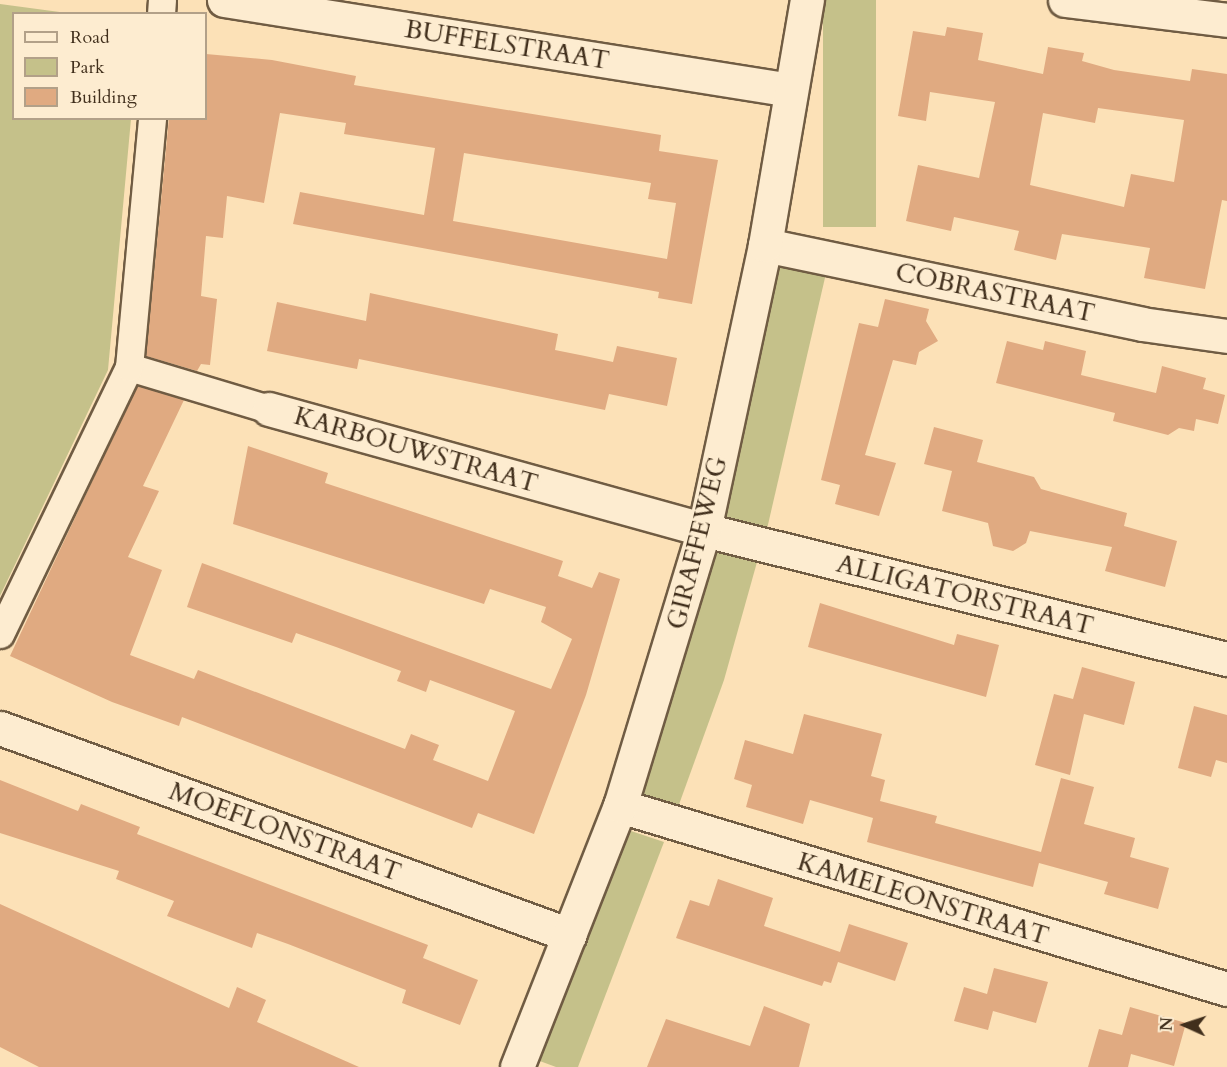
<!DOCTYPE html>
<html>
<head>
<meta charset="utf-8">
<style>
  body { margin:0 }
  #map { position:relative; width:1227px; height:1067px; overflow:hidden; background:#fce1b7; font-family:Cardo,serif }
  div>[style] { position:absolute }
  .green>* { inset:0; background:#c5c18a; transform-origin:0 0 }
  .building>* { inset:0; background:#e0aa81 }
  .roads { filter:drop-shadow(2px 0 #705c43) drop-shadow(-2px 0 #705c43) drop-shadow(0 2px #705c43) drop-shadow(0 -2px #705c43) }
  .pedestrian>* { height:27px; margin:-13.5px; padding:0 13.5px; transform-origin:13.5px; border-radius:13.5px; background:#fdecd0 }
  .minor>* { height:33px; margin:-16.5px; padding:0 16.5px; transform-origin:16.5px; border-radius:16.5px; background:#fdecd0 }
  span { translate:-50% -50%; white-space:nowrap; text-align:center; line-height:1.15; -webkit-text-stroke:4.5px #fdecd0; paint-order:stroke }
  .street-label { font-size:26px; color:#412f1c }
  .legend { position:absolute; left:12px; top:12px; width:195px; height:108px; box-sizing:border-box; background:#fdecd0; border:2px solid #b2a088; margin:0; padding:8px 10px; list-style:none; font-size:18px; color:#412f1c }
  .legend li { display:flex; align-items:center; gap:12px; height:30px }
  .legend b { width:30px; border:2px solid #b2a088 }
  .north { position:absolute; left:1155px; top:995px; width:60px; height:60px; -webkit-text-stroke:4px #fdecd0; paint-order:stroke; rotate:273deg; font-size:16px; font-weight:700; line-height:24px; text-align:center; color:#412f1c }
  .north::after { content:''; display:block; margin:auto; width:21px; height:27px; background:#412f1c; clip-path:polygon(50% 0,100% 100%,50% 72%,0 100%) }
</style>
</head>
<body>
<div id="map">
  <div class="green">
    <div style="left:823px;top:0;width:53px;height:227px"></div>
    <div style="clip-path:polygon(0 4px,67px 13px,14px 14px,14px 118px,131px 119px,108px 370px,0 596px)"></div>
    <div style="left:778px;top:259px;width:50px;height:268px;rotate:13deg"></div>
    <div style="clip-path:polygon(717px 543px,759px 555px,724px 680px,677px 810px,638px 796px)"></div>
    <div style="clip-path:polygon(625px 829px,664px 842px,578px 1067px,556px 1067px,537px 1060px)"></div>
  </div>
  <div class="building">
    <div style="clip-path:polygon(evenodd,947px 27px,983px 33px,978px 60px,1043px 74px,1048px 47px,1084px 53px,1082px 61px,1114px 70px,1190px 81px,1192px 69px,1227px 74px,1227px 201px,1222px 200px,1205px 289px,1144px 278px,1150px 248px,1062px 234px,1056px 260px,1014px 250px,1019px 231px,954px 217px,951px 231px,906px 221px,918px 165px,979px 178px,995px 102px,930px 92px,926px 121px,898px 116px,913px 31px,945px 36px,947px 27px,1098px 108px,1184px 120px,1174px 182px,1131px 174px,1124px 207px,1030px 185px,1043px 113px,1095px 123px,1098px 108px)"></div>
    <div style="clip-path:polygon(evenodd,206px 54px,272px 60px,356px 76px,354px 85px,661px 135px,659px 151px,718px 160px,692px 304px,658px 298px,659px 292px,293px 224px,300px 192px,424px 215px,435px 148px,344px 134px,346px 123px,280px 113px,264px 203px,227px 196px,223px 238px,206px 236px,201px 296px,217px 299px,210px 365px,201px 364px,197px 371px,146px 356px,169px 118px,206px 118px,206px 54px,464px 153px,651px 183px,648px 199px,676px 203px,667px 259px,453px 221px,464px 153px)"></div>
    <div style="clip-path:polygon(370px 293px,558px 334px,555px 350px,585px 356px,613px 362px,617px 346px,677px 358px,667px 406px,609px 394px,605px 410px,359px 359px,357px 369px,267px 351px,277px 302px,366px 321px)"></div>
    <div style="clip-path:polygon(885px 299px,929px 309px,926px 321px,938px 341px,919px 352px,916px 365px,893px 360px,865px 455px,896px 463px,879px 516px,835px 504px,840px 485px,821px 480px,859px 323px,878px 327px)"></div>
    <div style="clip-path:polygon(1007px 341px,1043px 350px,1045px 341px,1086px 351px,1081px 375px,1156px 393px,1162px 366px,1206px 378px,1203px 389px,1225px 395px,1218px 424px,1196px 419px,1194px 431px,1179px 428px,1168px 435px,1113px 421px,1115px 413px,996px 383px)"></div>
    <div style="clip-path:polygon(137px 386px,184px 400px,143px 486px,159px 491px,128px 557px,162px 570px,130px 655px,194px 679px,198px 670px,405px 749px,411px 734px,439px 745px,433px 760px,488px 781px,515px 711px,430px 680px,426px 692px,397px 681px,401px 671px,336px 647px,296px 633px,292px 643px,187px 607px,202px 563px,551px 689px,572px 639px,541px 622px,546px 607px,490px 589px,484px 604px,233px 524px,248px 446px,328px 473px,325px 483px,563px 561px,558px 576px,592px 588px,599px 572px,620px 579px,586px 695px,534px 834px,478px 813px,472px 828px,182px 717px,179px 726px,112px 702px,10px 656px)"></div>
    <div style="clip-path:polygon(934px 427px,983px 440px,977px 462px,1034px 477px,1041px 489px,1127px 513px,1124px 526px,1177px 541px,1165px 587px,1105px 571px,1112px 547px,1030px 531px,1026px 543px,1013px 551px,993px 546px,988px 523px,942px 511px,952px 471px,924px 464px)"></div>
    <div style="clip-path:polygon(820px 603px,954px 645px,957px 634px,999px 645px,986px 697px,808px 647px)"></div>
    <div style="clip-path:polygon(1082px 667px,1135px 682px,1124px 725px,1084px 714px,1070px 775px,1035px 765px,1054px 694px,1073px 699px)"></div>
    <div style="clip-path:polygon(1194px 706px,1227px 715px,1227px 763px,1216px 760px,1211px 777px,1178px 768px)"></div>
    <div style="clip-path:polygon(804px 714px,882px 734px,871px 776px,885px 780px,880px 801px,937px 816px,935px 823px,1041px 852px,1061px 778px,1094px 787px,1084px 824px,1135px 838px,1130px 857px,1169px 868px,1158px 909px,1104px 894px,1108px 882px,1039px 863px,1033px 887px,867px 842px,873px 818px,810px 800px,803px 824px,746px 807px,752px 785px,734px 779px,745px 740px,793px 754px)"></div>
    <div style="clip-path:polygon(0 780px,78px 811px,81px 804px,140px 827px,137px 834px,428px 945px,423px 958px,478px 980px,460px 1025px,402px 1003px,406px 990px,288px 944px,257px 933px,252px 948px,167px 916px,174px 901px,116px 879px,119px 871px,0 833px)"></div>
    <div style="clip-path:polygon(718px 879px,773px 898px,764px 926px,840px 952px,849px 924px,908px 943px,895px 981px,838px 962px,831px 983px,824px 981px,822px 986px,676px 938px,690px 900px,709px 906px)"></div>
    <div style="clip-path:polygon(0 904px,229px 1008px,237px 987px,266px 1000px,257px 1022px,359px 1067px,39px 1067px,0 1047px)"></div>
    <div style="clip-path:polygon(994px 968px,1048px 982px,1036px 1023px,993px 1011px,988px 1030px,954px 1021px,964px 987px,987px 994px)"></div>
    <div style="clip-path:polygon(764px 1006px,810px 1024px,799px 1067px,647px 1067px,666px 1019px,750px 1046px)"></div>
    <div style="clip-path:polygon(1130px 1007px,1186px 1023px,1174px 1066px,1131px 1054px,1128px 1067px,1088px 1067px,1099px 1029px,1122px 1035px)"></div>
  </div>
  <div class="roads">
    <div class="pedestrian">
      <div style="left:161px;top:14px;width:14px;rotate:-86deg"></div>
      <div style="left:129px;top:367px;width:146px;rotate:16.7deg"></div>
      <div style="left:0;top:634px;width:297px;rotate:-64.2deg"></div>
      <div style="left:129px;top:367px;width:250px;rotate:-84.7deg"></div>
    </div>
    <div class="minor">
      <div style="left:224px;top:0;width:574px;rotate:9.02deg"></div>
      <div style="left:1065px;top:0;width:163px;rotate:7deg"></div>
      <div style="left:765px;top:245px;width:385px;rotate:11.8deg"></div>
      <div style="left:1142px;top:324px;width:86px;rotate:8deg"></div>
      <div style="left:269px;top:409px;width:452px;rotate:15.5deg"></div>
      <div style="left:704px;top:530px;width:539px;rotate:13.86deg"></div>
      <div style="left:0;top:728px;width:606px;rotate:19.96deg"></div>
      <div style="left:620px;top:806px;width:634px;rotate:16.78deg"></div>
      <div style="left:517px;top:1067px;width:281px;rotate:-68.5deg"></div>
      <div style="left:620px;top:806px;width:288px;rotate:-73.1deg"></div>
      <div style="left:704px;top:530px;width:291px;rotate:-77.9deg"></div>
      <div style="left:765px;top:245px;width:249px;rotate:-80.3deg"></div>
    </div>
  </div>
  <div class="street-label">
    <span style="left:507px;top:45px;rotate:9deg">BUFFELSTRAAT</span>
    <span style="left:995px;top:293px;rotate:12deg">COBRASTRAAT</span>
    <span style="left:416px;top:450px;rotate:16deg">KARBOUWSTRAAT</span>
    <span style="left:697px;top:543px;rotate:-76deg">GIRAFFEWEG</span>
    <span style="left:965px;top:595px;rotate:14deg">ALLIGATORSTRAAT</span>
    <span style="left:285px;top:832px;rotate:20deg">MOEFLONSTRAAT</span>
    <span style="left:923px;top:899px;rotate:17deg">KAMELEONSTRAAT</span>
  </div>
  <ul class="legend">
  <li><b style="height:8px;background:#fdecd0"></b>Road</li>
  <li><b style="height:16px;background:#c5c18a"></b>Park</li>
  <li><b style="height:16px;background:#e0aa81"></b>Building</li>
  </ul>
  <div class="north">N</div>
</div>
</body>
</html>
